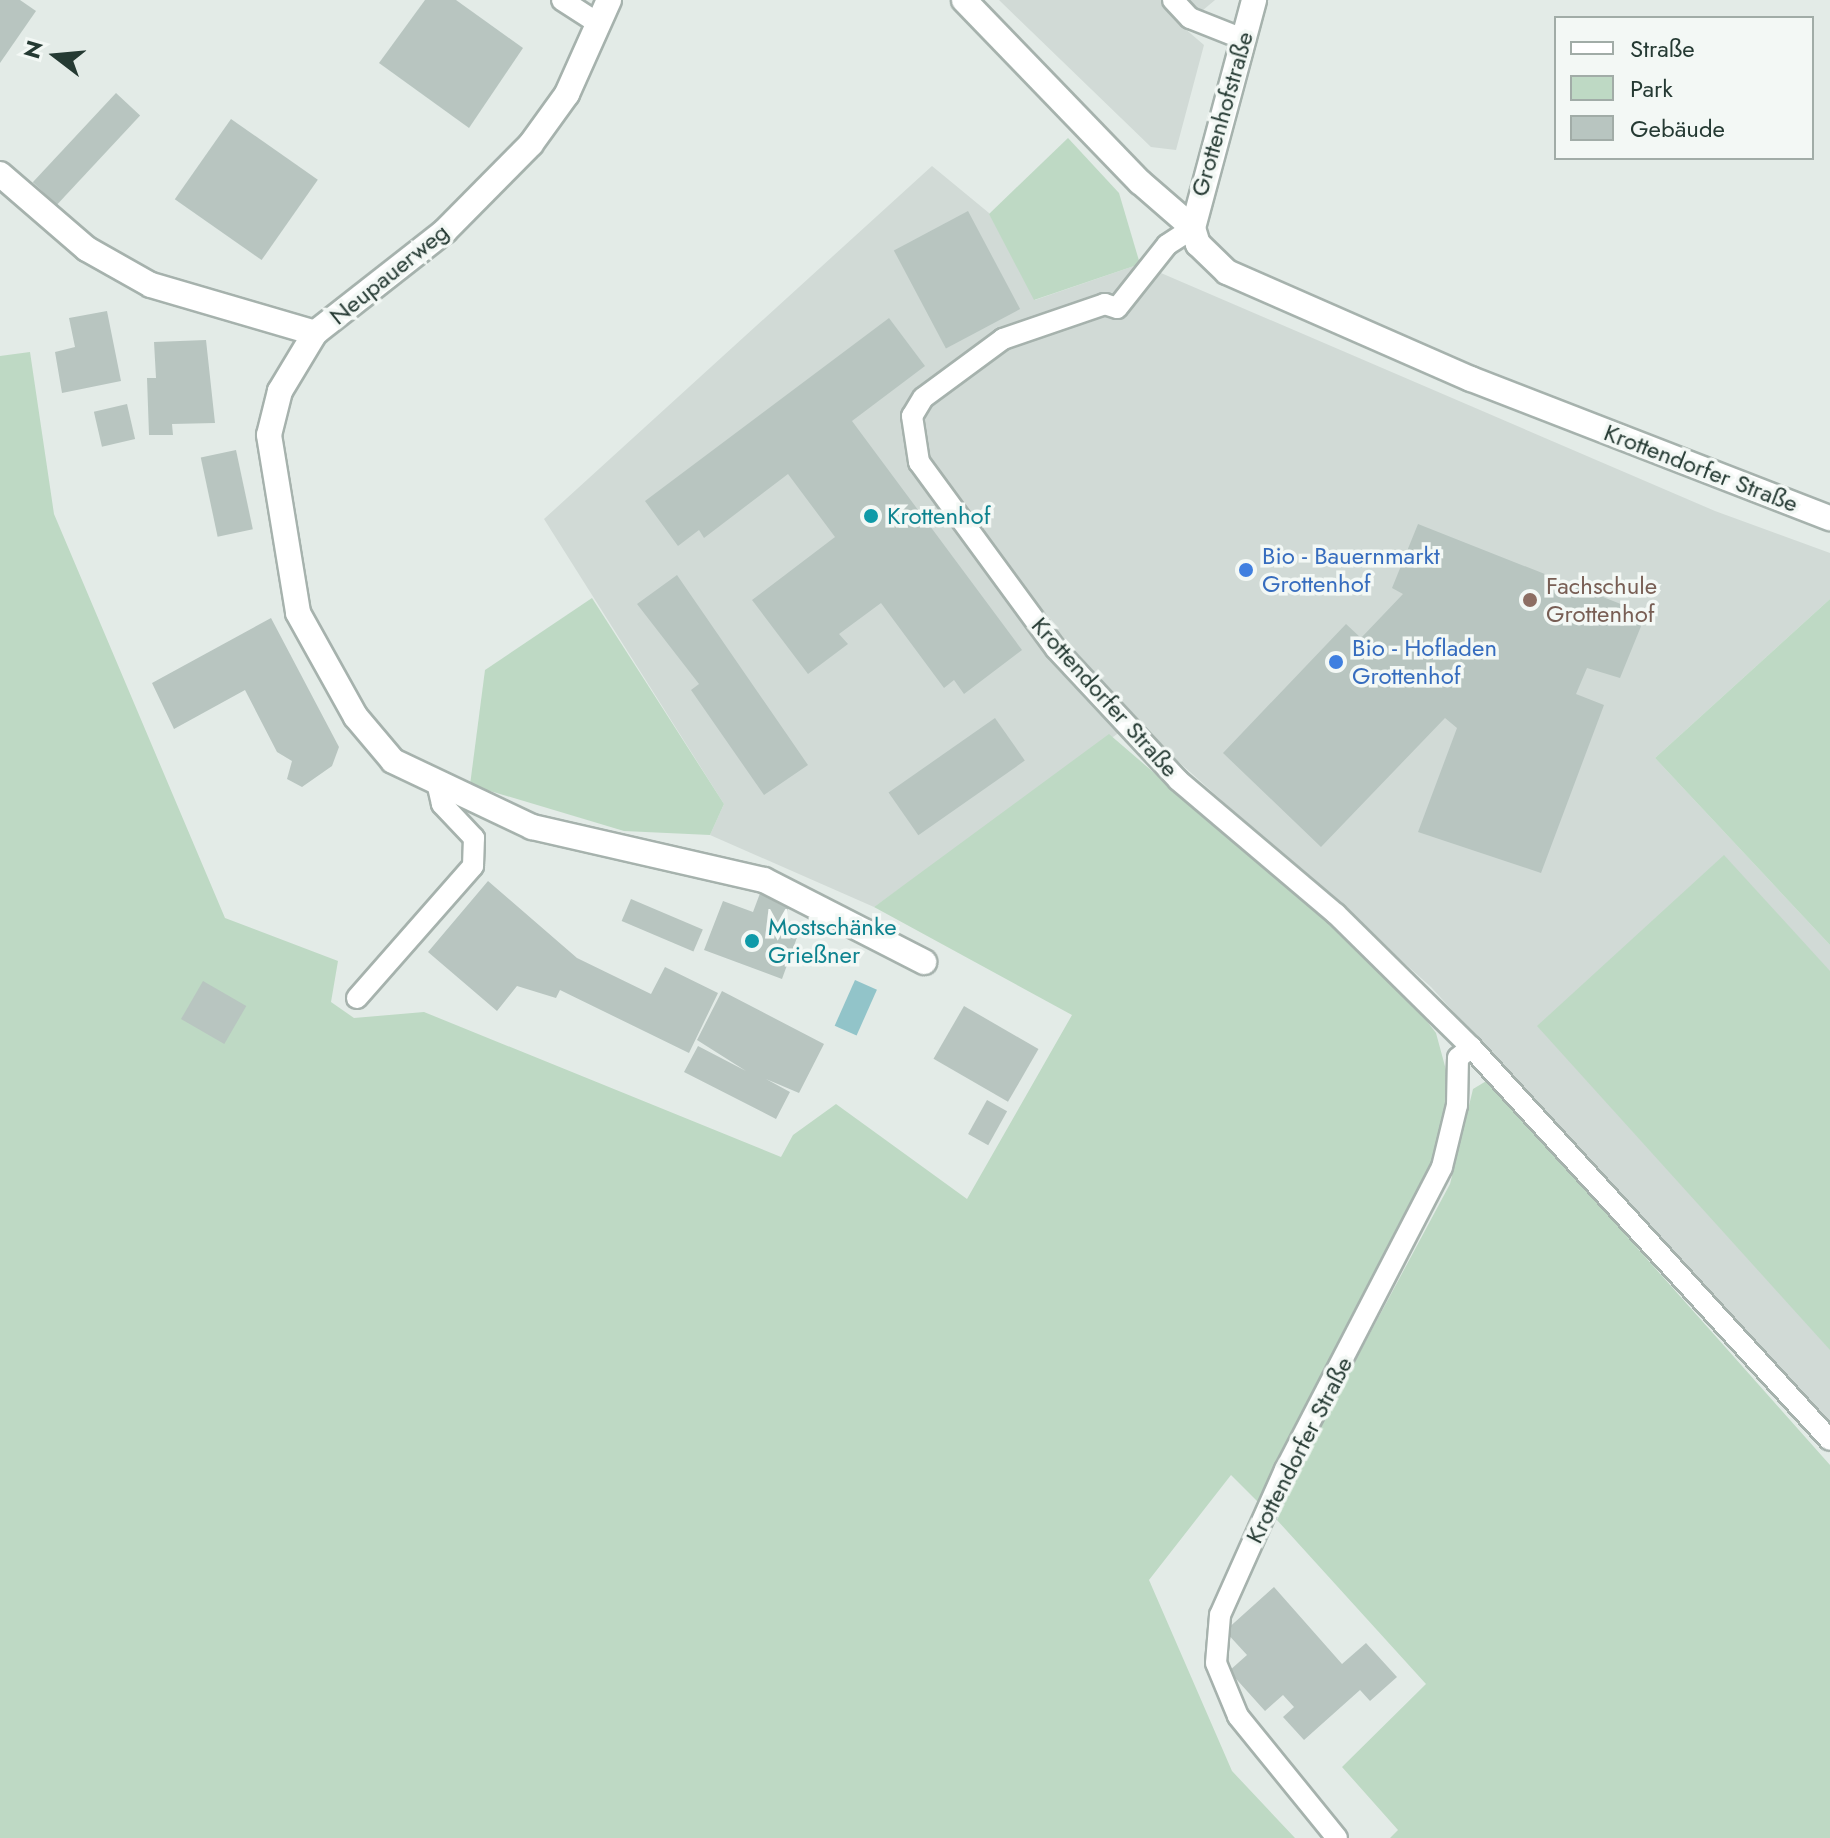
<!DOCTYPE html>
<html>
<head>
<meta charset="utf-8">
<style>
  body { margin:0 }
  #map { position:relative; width:1830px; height:1838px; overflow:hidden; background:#e3ebe7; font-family:Jost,sans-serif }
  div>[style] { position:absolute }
  .built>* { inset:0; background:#d1dad6 }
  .green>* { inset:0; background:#bed9c4 }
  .water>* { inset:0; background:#92c4c9; transform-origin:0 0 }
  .building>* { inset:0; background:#b8c5c0; transform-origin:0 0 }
  .roads { filter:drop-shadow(2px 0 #a6b2ad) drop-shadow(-2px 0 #a6b2ad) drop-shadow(0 2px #a6b2ad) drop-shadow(0 -2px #a6b2ad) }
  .service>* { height:20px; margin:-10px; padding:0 10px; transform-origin:10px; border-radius:10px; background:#fff }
  .minor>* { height:24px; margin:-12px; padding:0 12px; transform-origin:12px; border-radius:12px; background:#fff }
  .tertiary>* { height:24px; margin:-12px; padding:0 12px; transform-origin:12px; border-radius:12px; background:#fff }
  .dots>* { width:22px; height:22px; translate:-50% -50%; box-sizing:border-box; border:4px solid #f3f8f5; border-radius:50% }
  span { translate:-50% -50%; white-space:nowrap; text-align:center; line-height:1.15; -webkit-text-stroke:7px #f3f8f5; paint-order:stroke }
  .street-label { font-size:24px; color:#253a33 }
  .culture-label { font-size:24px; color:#0d838f }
  .left { translate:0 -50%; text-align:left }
  .shop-label { font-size:24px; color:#366cbe }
  .education-label { font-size:24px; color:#785e54 }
  .legend { position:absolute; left:1554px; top:16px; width:260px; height:144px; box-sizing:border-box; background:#f3f8f5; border:2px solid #a1aca7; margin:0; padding:10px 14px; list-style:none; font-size:24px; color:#253a33 }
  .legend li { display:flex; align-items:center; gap:16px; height:40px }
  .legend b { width:40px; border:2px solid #a1aca7 }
  .north { position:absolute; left:16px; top:16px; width:80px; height:80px; -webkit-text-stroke:6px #f3f8f5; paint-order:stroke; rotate:286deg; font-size:22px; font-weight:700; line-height:32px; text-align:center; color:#253a33 }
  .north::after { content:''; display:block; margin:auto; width:28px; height:36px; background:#253a33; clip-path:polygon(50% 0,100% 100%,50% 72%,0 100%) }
</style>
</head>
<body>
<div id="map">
  <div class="built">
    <div style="clip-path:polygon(999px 0,1215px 0,1183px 27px,1204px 45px,1176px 150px,1151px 147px)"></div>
    <div style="clip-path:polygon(932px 166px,989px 213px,1035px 300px,1140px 264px,1715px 511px,1830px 553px,1830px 599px,1655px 758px,1830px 945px,1830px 1426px,1431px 987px,1134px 722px,874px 907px,710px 835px,724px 804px,544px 519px)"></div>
  </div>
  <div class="green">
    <div style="clip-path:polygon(1068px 138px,1119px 193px,1140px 264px,1034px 300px,989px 214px)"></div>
    <div style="clip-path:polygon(30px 352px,54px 514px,225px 918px,338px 961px,331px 1002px,354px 1018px,424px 1012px,781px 1157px,793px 1135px,836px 1104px,967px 1199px,1072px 1015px,874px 907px,1109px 734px,1396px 981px,1436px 1033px,1446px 1070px,1445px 1123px,1427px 1181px,1259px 1503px,1231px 1475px,1149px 1580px,1232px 1771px,1295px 1838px,0 1838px,0 356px)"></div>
    <div style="clip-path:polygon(592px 598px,724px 804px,710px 835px,624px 831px,470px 785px,485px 670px)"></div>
    <div style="clip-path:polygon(1830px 599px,1830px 945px,1655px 758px)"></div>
    <div style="clip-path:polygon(1724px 855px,1830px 971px,1830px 1350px,1537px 1026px)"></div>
    <div style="clip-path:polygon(1488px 1080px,1830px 1465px,1830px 1838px,1390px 1838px,1398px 1830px,1342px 1767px,1426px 1684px,1277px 1520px,1302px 1460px,1450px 1184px,1473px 1089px)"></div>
  </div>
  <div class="water">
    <div style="left:855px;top:980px;width:24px;height:50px;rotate:24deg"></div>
  </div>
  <div class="building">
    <div style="clip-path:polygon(0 0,20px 0,36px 11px,0 63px)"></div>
    <div style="clip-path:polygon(425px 0,456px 0,523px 48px,469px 128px,379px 63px)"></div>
    <div style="left:116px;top:93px;width:33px;height:122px;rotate:43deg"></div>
    <div style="left:231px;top:119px;width:106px;height:98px;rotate:35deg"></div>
    <div style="left:968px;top:211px;width:111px;height:84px;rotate:62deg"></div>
    <div style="clip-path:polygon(107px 311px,121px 381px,62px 393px,55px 352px,75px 347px,69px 318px)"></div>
    <div style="clip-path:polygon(889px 318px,925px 366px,852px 421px,1022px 650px,964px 694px,954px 680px,944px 688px,881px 603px,839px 634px,848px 644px,808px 674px,752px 600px,835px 537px,788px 474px,704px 538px,699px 530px,678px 546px,645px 501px)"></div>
    <div style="clip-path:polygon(206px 340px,215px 423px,172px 424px,173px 435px,149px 435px,147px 378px,156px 378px,154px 342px)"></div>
    <div style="left:127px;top:404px;width:36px;height:34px;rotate:77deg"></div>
    <div style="left:236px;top:450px;width:81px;height:36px;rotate:78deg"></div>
    <div style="clip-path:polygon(1418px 524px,1646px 614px,1620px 678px,1587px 668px,1576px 694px,1604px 705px,1541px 873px,1418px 832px,1457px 728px,1445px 718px,1321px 847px,1223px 753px,1346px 624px,1361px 638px,1403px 594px,1392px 588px)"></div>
    <div style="clip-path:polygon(677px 575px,808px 765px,764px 795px,691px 690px,699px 684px,637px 604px)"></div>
    <div style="clip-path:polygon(271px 618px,339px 747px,332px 766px,302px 787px,287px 779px,292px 761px,277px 752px,245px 690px,174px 729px,152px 683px)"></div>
    <div style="left:995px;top:718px;width:52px;height:130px;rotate:55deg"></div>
    <div style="clip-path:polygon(488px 881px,577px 958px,651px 994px,665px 967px,718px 993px,689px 1053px,560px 990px,556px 998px,517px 986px,497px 1011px,428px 952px)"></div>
    <div style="clip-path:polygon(762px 888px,791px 899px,782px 926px,799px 932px,782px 979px,704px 950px,723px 901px,753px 912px)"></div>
    <div style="left:631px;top:899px;width:78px;height:24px;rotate:23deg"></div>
    <div style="left:203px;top:981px;width:50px;height:44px;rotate:30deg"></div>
    <div style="clip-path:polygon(722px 991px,824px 1044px,799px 1093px,766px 1079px,790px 1092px,776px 1119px,684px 1072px,698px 1046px,746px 1071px,697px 1040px)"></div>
    <div style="left:964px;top:1006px;width:86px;height:61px;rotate:30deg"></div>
    <div style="left:987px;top:1100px;width:23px;height:39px;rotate:29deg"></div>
    <div style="clip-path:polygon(1274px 1587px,1342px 1664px,1366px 1643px,1397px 1677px,1370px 1701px,1360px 1690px,1304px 1740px,1283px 1717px,1294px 1707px,1283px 1695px,1265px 1711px,1229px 1671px,1247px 1655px,1225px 1631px)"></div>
  </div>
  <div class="roads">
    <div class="service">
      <div style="left:562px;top:0;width:44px;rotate:33deg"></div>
      <div style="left:1173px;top:0;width:25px;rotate:47deg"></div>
      <div style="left:1190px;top:18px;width:57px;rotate:21.6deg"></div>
      <div style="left:1193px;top:228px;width:31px;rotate:147deg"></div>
      <div style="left:1167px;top:245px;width:80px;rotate:128.4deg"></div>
      <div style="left:1117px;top:308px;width:13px;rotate:-162deg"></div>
      <div style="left:1105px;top:304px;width:108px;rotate:161.1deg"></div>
      <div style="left:1003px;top:339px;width:99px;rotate:143.6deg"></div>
      <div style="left:923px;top:398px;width:21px;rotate:121deg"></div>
      <div style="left:912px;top:416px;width:47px;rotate:81.3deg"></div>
      <div style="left:919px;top:462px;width:232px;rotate:53.8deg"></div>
      <div style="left:1056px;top:649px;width:179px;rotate:47deg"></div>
      <div style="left:1178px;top:780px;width:207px;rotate:40.3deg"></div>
      <div style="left:1336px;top:914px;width:190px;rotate:44.6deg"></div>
      <div style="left:1471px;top:1047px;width:532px;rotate:47.59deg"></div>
      <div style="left:357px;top:998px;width:176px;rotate:-48.7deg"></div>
      <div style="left:473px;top:866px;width:28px;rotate:-88deg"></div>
      <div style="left:474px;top:838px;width:47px;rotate:-133.3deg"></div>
      <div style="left:442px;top:804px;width:18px;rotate:-103deg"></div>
      <div style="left:1337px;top:1838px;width:157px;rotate:-129.1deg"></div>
      <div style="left:1238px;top:1716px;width:57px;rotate:-112.5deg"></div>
      <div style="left:1216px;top:1663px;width:48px;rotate:-85.2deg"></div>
      <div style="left:1220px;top:1615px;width:159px;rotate:-65.9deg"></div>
      <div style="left:1285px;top:1470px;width:341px;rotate:-62.6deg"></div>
      <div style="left:1442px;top:1167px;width:64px;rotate:-76.4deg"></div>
      <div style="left:1457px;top:1105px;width:47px;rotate:-88.8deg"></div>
      <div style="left:1458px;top:1058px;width:17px;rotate:-40deg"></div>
    </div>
    <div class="minor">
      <div style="left:609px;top:0;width:103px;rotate:114.1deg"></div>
      <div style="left:567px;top:94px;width:62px;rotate:125.8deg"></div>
      <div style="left:531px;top:144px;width:122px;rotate:134.7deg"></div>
      <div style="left:445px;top:231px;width:165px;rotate:141.9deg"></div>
      <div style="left:315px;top:333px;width:68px;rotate:121.1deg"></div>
      <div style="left:280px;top:391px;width:45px;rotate:104deg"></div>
      <div style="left:269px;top:435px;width:180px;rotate:80.7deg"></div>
      <div style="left:298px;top:613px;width:119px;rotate:60.9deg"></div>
      <div style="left:356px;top:717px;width:57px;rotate:49.9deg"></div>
      <div style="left:393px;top:761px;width:154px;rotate:25.4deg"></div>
      <div style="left:532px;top:827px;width:238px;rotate:12.9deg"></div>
      <div style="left:764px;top:880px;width:180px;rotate:27.1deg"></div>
      <div style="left:964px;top:0;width:253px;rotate:46deg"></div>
      <div style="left:1140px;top:182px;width:70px;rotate:41deg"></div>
      <div style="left:1193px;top:228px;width:17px;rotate:73deg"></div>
      <div style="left:1198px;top:244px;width:40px;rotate:44deg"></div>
      <div style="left:1227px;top:272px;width:266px;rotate:23.7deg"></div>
      <div style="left:1471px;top:379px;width:385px;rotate:21.2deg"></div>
      <div style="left:0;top:174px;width:115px;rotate:40.8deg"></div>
      <div style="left:87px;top:249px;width:73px;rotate:29.4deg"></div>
      <div style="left:151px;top:285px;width:171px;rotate:16.3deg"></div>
    </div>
    <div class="tertiary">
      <div style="left:1193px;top:228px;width:236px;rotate:-75deg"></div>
    </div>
  </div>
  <div class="dots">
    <div style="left:871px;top:516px;background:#0f9aa8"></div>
    <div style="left:1246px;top:570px;background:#3f7fe0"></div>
    <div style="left:1530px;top:600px;background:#8d6e63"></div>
    <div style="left:1336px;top:662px;background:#3f7fe0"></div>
    <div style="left:752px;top:941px;background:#0f9aa8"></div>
  </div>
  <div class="street-label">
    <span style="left:1222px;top:114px;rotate:-74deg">Grottenhofstraße</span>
    <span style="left:389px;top:274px;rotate:-39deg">Neupauerweg</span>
    <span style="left:1701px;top:468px;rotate:21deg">Krottendorfer Straße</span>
    <span style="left:1105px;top:697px;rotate:48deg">Krottendorfer Straße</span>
    <span style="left:1299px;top:1450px;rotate:-63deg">Krottendorfer Straße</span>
  </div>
  <div class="culture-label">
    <span class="left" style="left:887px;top:516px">Krottenhof</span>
    <span class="left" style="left:768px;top:941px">Mostschänke<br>Grießner</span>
  </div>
  <div class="shop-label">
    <span class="left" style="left:1262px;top:570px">Bio - Bauernmarkt<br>Grottenhof</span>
    <span class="left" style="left:1352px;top:662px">Bio - Hofladen<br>Grottenhof</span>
  </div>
  <div class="education-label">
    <span class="left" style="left:1546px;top:600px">Fachschule<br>Grottenhof</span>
  </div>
  <ul class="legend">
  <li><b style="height:10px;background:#fff"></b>Straße</li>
  <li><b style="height:22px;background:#bed9c4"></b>Park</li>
  <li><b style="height:22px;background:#b8c5c0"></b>Gebäude</li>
  </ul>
  <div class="north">N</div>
</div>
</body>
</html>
